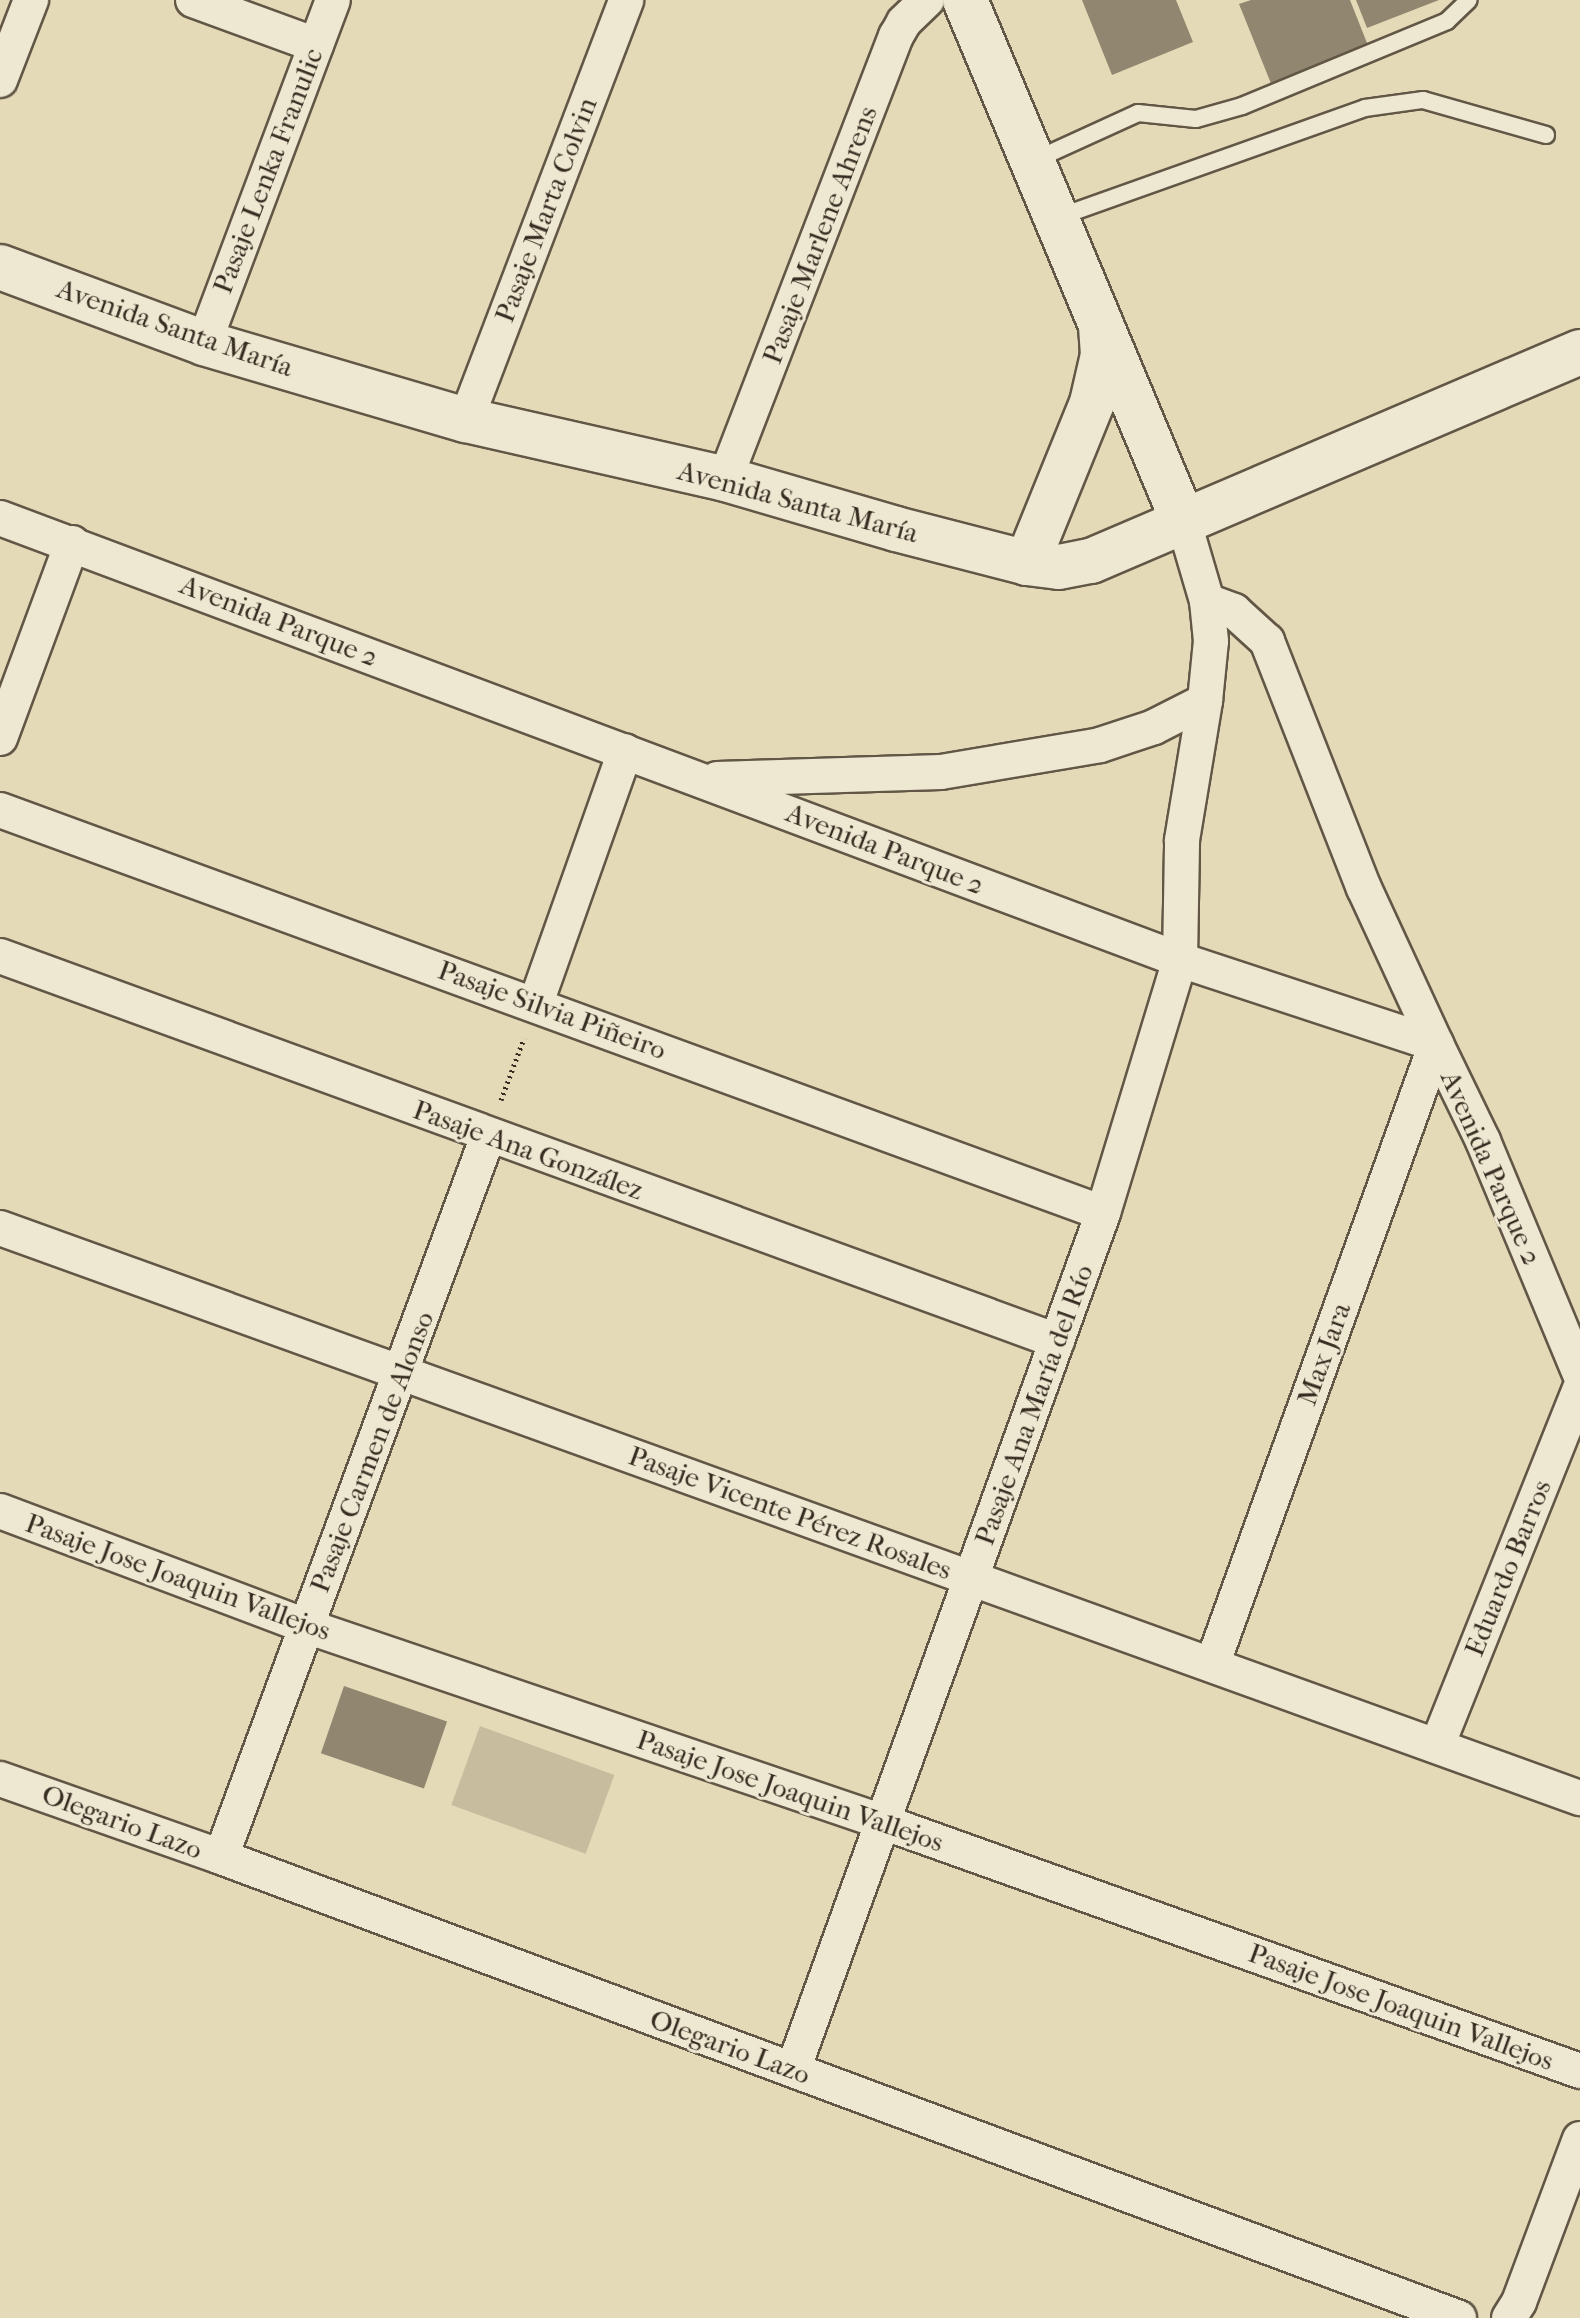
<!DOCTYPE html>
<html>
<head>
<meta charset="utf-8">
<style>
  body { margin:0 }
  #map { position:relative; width:1580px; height:2318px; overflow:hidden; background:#e5dab8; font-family:"IM FELL French Canon",serif }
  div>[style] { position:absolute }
  .green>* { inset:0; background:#c7bc9e; transform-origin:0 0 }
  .building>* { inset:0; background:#91866f; transform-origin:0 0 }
  .path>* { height:5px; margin-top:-2.5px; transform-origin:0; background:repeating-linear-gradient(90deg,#362b20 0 2px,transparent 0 6px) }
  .roads { filter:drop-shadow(2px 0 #625746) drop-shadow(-2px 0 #625746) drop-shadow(0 2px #625746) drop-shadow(0 -2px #625746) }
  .lane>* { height:16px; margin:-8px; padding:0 8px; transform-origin:8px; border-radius:8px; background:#eee7d1 }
  .street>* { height:34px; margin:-17px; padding:0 17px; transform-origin:17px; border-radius:17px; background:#eee7d1 }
  .secondary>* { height:44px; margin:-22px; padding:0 22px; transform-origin:22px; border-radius:22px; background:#eee7d1 }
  span { translate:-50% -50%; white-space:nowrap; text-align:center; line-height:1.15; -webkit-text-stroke:6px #eee7d1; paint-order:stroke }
  .street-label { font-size:28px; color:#362b20 }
</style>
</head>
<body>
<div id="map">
  <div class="green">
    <div style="left:480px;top:1726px;width:143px;height:84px;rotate:20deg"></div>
  </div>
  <div class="building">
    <div style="clip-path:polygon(1082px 0,1176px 0,1193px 42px,1112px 75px)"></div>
    <div style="clip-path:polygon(1251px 0,1350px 0,1369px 48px,1272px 86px,1239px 4px)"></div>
    <div style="clip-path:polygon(1356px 0,1439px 0,1367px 28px)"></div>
    <div style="left:344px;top:1686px;width:109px;height:71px;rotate:19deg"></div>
  </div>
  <div class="path">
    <div style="left:501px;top:1100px;width:66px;rotate:-69.6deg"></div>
  </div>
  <div class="roads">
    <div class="lane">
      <div style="left:1035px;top:160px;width:113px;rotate:-24.5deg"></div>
      <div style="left:1138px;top:113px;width:58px;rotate:5.9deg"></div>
      <div style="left:1196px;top:119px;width:48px;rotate:-15.8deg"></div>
      <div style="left:1242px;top:106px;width:222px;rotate:-22.5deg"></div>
      <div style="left:1447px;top:21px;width:30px;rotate:-44deg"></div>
      <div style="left:1059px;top:217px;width:325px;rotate:-19.6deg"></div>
      <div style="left:1365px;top:108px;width:59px;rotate:-7.9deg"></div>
      <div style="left:1423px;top:100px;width:128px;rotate:15.9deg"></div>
    </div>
    <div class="street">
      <div style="left:193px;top:0;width:131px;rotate:20.1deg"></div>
      <div style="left:0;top:80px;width:86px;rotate:-68.8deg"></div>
      <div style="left:204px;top:343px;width:366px;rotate:-69.4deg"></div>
      <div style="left:466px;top:420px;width:449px;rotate:-69.1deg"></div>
      <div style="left:725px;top:479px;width:475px;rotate:-68.9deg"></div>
      <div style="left:896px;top:36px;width:16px;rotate:-60deg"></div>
      <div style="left:904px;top:22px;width:32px;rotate:-44deg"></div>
      <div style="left:0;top:518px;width:1260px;rotate:20.53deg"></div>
      <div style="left:1180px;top:960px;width:269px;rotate:18.2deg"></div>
      <div style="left:1436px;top:1044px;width:108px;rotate:64.1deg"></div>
      <div style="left:1483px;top:1141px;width:252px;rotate:67.4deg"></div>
      <div style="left:1207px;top:601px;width:29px;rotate:20deg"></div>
      <div style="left:1234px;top:611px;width:45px;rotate:42.3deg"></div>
      <div style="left:1267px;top:641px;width:265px;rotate:68.6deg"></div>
      <div style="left:1364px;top:888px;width:172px;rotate:65.2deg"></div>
      <div style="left:1436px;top:1044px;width:660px;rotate:109.83deg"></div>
      <div style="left:0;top:738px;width:208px;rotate:-69.7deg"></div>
      <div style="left:717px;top:779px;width:224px;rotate:-1.8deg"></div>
      <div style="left:941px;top:772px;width:161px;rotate:-9.6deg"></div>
      <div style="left:1100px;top:745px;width:57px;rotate:-18.4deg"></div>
      <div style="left:1154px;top:727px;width:57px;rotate:-27deg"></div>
      <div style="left:1205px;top:701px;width:60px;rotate:-84.3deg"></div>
      <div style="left:1211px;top:641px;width:40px;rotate:-95.7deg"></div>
      <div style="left:1207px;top:601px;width:81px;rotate:-106.4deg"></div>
      <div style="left:0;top:810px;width:1174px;rotate:20.07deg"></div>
      <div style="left:0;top:956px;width:1125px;rotate:20.01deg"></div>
      <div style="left:536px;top:1003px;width:267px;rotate:-70.5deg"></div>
      <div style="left:0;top:1228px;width:1680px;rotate:19.84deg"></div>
      <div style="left:0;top:1511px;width:327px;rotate:20.6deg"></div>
      <div style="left:306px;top:1626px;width:609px;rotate:18.76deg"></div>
      <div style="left:883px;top:1822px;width:740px;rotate:19.66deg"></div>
      <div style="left:1437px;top:1746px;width:385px;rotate:-68.2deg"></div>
      <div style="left:0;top:1779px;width:234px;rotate:19.4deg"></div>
      <div style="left:221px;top:1857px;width:1321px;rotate:20.42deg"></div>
      <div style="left:221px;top:1857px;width:769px;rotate:-69.68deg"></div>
      <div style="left:793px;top:2070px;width:911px;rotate:-70.11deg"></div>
      <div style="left:1103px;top:1213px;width:264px;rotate:-73.1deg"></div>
      <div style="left:1180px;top:960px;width:120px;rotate:-89deg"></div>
      <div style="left:1182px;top:840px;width:141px;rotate:-80.6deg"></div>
      <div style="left:1509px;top:2318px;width:19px;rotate:-58deg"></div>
      <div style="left:1519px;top:2302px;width:174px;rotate:-69.5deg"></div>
    </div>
    <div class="secondary">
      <div style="left:965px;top:0;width:567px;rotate:67.28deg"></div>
      <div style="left:0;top:267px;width:218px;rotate:20.4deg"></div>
      <div style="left:204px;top:343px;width:273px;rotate:16.4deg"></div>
      <div style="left:466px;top:420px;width:266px;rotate:12.8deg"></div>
      <div style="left:725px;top:479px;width:178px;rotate:16.3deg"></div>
      <div style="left:896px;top:529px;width:135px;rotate:14.5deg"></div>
      <div style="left:1027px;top:563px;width:32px;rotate:7deg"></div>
      <div style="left:1059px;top:567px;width:33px;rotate:-11deg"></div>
      <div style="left:1091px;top:561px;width:532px;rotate:-23.14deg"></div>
      <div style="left:1027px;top:563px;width:173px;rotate:-67.9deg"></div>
      <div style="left:1092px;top:403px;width:49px;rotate:-77.1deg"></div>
      <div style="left:1103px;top:355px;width:26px;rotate:-94deg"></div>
    </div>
  </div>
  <div class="street-label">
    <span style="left:268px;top:171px;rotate:-69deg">Pasaje Lenka Franulic</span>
    <span style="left:546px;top:210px;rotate:-69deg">Pasaje Marta Colvin</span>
    <span style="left:820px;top:235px;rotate:-69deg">Pasaje Marlene Ahrens</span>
    <span style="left:175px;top:328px;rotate:19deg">Avenida Santa María</span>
    <span style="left:798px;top:502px;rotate:15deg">Avenida Santa María</span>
    <span style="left:279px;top:621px;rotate:21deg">Avenida Parque 2</span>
    <span style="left:885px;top:849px;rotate:21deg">Avenida Parque 2</span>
    <span style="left:552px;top:1010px;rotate:20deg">Pasaje Silvia Piñeiro</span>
    <span style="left:528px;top:1150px;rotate:20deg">Pasaje Ana González</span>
    <span style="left:1491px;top:1168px;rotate:66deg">Avenida Parque 2</span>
    <span style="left:1324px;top:1354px;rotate:-70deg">Max Jara</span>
    <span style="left:1034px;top:1405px;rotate:-70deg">Pasaje Ana María del Río</span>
    <span style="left:372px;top:1452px;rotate:-69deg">Pasaje Carmen de Alonso</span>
    <span style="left:790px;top:1513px;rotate:20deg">Pasaje Vicente Pérez Rosales</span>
    <span style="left:1508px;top:1568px;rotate:-68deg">Eduardo Barros</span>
    <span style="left:178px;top:1577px;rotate:20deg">Pasaje Jose Joaquin Vallejos</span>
    <span style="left:790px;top:1791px;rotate:19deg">Pasaje Jose Joaquin Vallejos</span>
    <span style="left:122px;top:1822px;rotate:20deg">Olegario Lazo</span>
    <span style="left:1401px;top:2007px;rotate:20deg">Pasaje Jose Joaquin Vallejos</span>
    <span style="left:730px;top:2047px;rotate:20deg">Olegario Lazo</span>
  </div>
</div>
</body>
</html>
